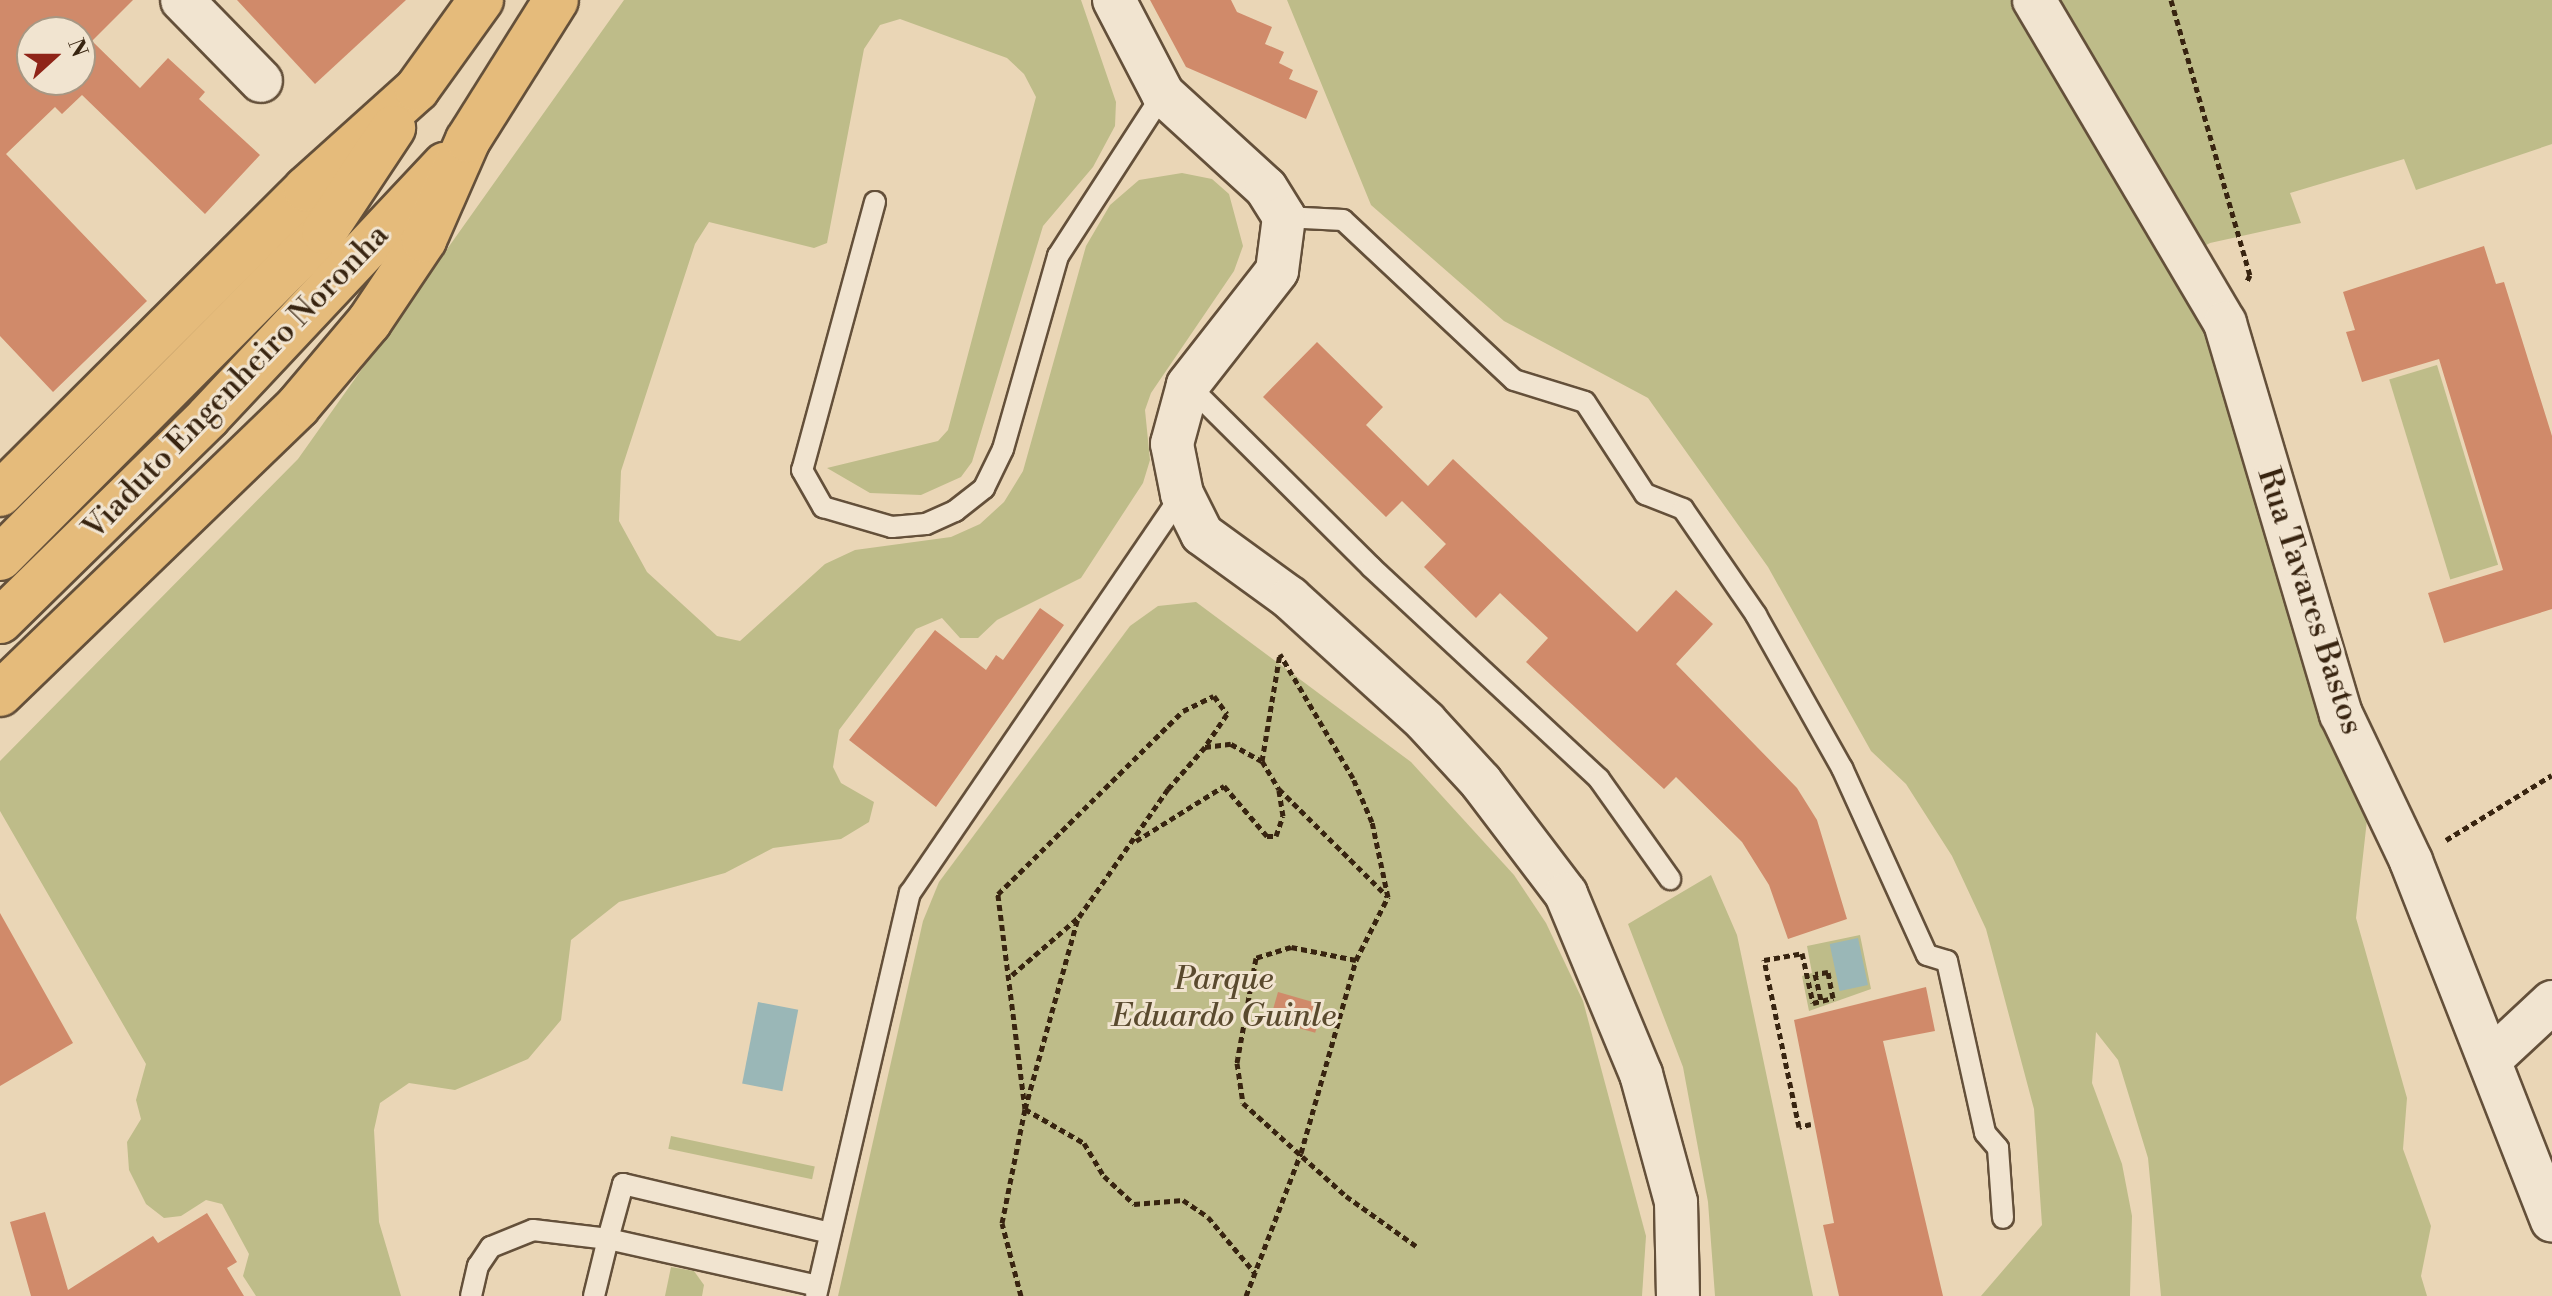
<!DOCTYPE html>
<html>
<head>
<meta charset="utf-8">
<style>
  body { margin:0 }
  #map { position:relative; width:2552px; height:1296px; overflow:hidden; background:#ead6b6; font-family:"Libre Bodoni",serif }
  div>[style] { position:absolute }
  .green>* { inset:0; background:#bebc89; transform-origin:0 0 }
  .water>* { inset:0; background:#9ab7b7; transform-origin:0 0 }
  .building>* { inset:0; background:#d08a6a; transform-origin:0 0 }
  .path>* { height:5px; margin-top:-2.5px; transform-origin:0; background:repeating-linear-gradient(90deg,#382410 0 6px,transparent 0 10px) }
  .roads { filter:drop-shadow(2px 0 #64503a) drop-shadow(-2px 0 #64503a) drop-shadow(0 2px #64503a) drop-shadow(0 -2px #64503a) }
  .lane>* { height:20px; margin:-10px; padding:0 10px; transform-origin:10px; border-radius:10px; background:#f1e4d0 }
  .street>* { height:42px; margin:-21px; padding:0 21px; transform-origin:21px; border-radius:21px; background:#f1e4d0 }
  .primary>* { height:44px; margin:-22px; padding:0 22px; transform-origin:22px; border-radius:22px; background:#e5bb7b }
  span { translate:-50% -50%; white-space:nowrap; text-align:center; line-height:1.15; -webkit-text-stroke:6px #f1e4d0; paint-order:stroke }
  .street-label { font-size:32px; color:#382410 }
  .park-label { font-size:32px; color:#5a4a2e; font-style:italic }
  .north { position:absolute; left:16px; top:16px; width:80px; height:80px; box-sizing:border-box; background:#f1e4d0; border:2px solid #a79783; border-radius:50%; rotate:69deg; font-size:22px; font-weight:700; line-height:32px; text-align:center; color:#382410 }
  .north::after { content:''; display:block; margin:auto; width:28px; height:36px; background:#8f2418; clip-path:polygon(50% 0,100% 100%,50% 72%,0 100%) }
</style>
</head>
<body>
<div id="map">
  <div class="green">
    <div style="clip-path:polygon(624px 0,1081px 0,1116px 102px,1115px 126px,1093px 167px,1043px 226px,972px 462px,961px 477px,921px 495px,870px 493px,827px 468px,938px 441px,948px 430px,1036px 97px,1024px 74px,1007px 58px,900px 19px,880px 25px,864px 49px,827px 243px,814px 248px,709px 222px,695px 244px,621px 471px,619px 521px,647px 572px,717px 636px,740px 641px,825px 564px,855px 550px,951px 537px,980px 524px,1004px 502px,1023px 471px,1086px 246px,1110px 205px,1139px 180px,1182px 173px,1212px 179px,1229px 194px,1243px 246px,1234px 271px,1151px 393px,1145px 410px,1150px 460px,1143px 483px,1081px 578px,997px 620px,978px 638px,960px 638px,942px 618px,916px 629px,839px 730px,833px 767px,841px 783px,874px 802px,869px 822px,841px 839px,773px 848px,725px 873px,619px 902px,571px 940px,561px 1020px,528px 1059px,455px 1090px,409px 1083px,380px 1103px,374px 1130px,379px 1222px,401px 1296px,256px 1296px,243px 1276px,249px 1254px,222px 1204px,206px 1200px,181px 1216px,164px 1218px,146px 1204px,129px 1170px,127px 1142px,141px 1119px,136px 1100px,146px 1064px,0 811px,0 761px,298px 459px)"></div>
    <div style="clip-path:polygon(1287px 0,2552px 0,2552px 144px,2416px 190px,2404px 159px,2290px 193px,2301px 223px,2210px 243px,2180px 259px,2368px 811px,2356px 918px,2407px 1098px,2403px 1149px,2431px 1226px,2421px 1276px,2427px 1296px,2161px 1296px,2148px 1158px,2118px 1060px,2096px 1032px,2092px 1083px,2122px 1164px,2132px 1216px,2130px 1296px,1981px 1296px,2042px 1225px,2034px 1109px,1986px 929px,1952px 856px,1906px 784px,1871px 751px,1768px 567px,1648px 398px,1504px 321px,1371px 205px)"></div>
    <div style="left:2437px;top:365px;width:209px;height:50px;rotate:73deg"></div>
    <div style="clip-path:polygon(1196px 602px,1411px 762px,1514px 875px,1546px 923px,1583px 1001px,1646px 1236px,1642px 1296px,838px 1296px,923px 921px,939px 882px,1130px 626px,1158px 606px)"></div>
    <div style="clip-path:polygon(1711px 875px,1737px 935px,1813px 1296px,1715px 1296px,1708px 1202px,1683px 1067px,1628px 924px)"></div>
    <div style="clip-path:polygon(1860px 935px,1871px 989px,1809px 1011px,1802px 976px,1812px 973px,1807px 946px)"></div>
    <div style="left:671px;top:1136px;width:147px;height:13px;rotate:12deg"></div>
    <div style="clip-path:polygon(671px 1267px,694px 1271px,704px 1285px,702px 1296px,665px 1296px)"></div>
  </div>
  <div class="water">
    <div style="left:1858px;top:938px;width:48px;height:29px;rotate:78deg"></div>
    <div style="left:758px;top:1002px;width:41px;height:83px;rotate:11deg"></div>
  </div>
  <div class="building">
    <div style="clip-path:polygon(evenodd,0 0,133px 0,92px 41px,140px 88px,168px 58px,205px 92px,199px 99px,260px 155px,205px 214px,82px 95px,62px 114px,55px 107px,6px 154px,147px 301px,53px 392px,0 336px,0 0,32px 32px,80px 32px,80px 80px,32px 80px,32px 32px)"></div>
    <div style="clip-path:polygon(237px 0,406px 0,315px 84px)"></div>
    <div style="clip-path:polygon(1150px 0,1231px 0,1237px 12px,1272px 27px,1265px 44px,1284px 52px,1279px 63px,1293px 70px,1289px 79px,1318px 91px,1306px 119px,1186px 67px)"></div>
    <div style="clip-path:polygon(2484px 246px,2496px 284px,2504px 282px,2552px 436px,2552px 609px,2444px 643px,2428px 593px,2503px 570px,2439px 359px,2362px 382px,2346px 332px,2355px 330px,2343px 292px)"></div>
    <div style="clip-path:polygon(1317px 342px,1383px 407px,1366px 425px,1428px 486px,1453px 459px,1637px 632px,1676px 590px,1713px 624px,1676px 664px,1797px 788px,1817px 820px,1847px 919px,1788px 939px,1769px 885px,1742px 842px,1676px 777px,1664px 789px,1526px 662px,1548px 638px,1500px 593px,1476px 618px,1424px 567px,1446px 544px,1402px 501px,1386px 517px,1263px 397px)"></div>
    <div style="clip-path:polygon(1040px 608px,1064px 625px,936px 807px,849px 740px,935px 630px,986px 670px,996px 655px,1003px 660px)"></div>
    <div style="clip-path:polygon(0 913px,73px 1043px,0 1086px)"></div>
    <div style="clip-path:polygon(1926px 987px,1935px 1031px,1883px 1041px,1943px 1296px,1839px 1296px,1823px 1225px,1834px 1223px,1794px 1020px)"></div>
    <div style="left:1278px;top:992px;width:47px;height:29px;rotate:16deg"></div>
    <div style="clip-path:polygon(45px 1212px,68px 1290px,153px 1236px,158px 1243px,207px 1213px,237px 1262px,227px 1268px,244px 1296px,31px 1296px,10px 1222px)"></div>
  </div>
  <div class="path">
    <div style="left:2171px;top:0;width:286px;rotate:74deg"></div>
    <div style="left:2250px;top:275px;width:9px;rotate:117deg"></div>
    <div style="left:1262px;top:761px;width:109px;rotate:-80.5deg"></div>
    <div style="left:2446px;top:840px;width:124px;rotate:-31.5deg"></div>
    <div style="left:1136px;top:841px;width:104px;rotate:-32deg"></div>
    <div style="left:1224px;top:786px;width:66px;rotate:49.3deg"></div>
    <div style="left:1267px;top:836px;width:9px"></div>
    <div style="left:1276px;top:836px;width:21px;rotate:-71deg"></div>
    <div style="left:1283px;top:816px;width:26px;rotate:-99deg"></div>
    <div style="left:1356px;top:960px;width:66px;rotate:-168.7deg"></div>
    <div style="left:1291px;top:947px;width:37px;rotate:163deg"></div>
    <div style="left:1256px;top:958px;width:107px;rotate:100.3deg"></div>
    <div style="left:1237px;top:1063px;width:40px;rotate:81.5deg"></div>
    <div style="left:1243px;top:1103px;width:139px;rotate:42.1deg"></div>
    <div style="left:1346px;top:1196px;width:86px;rotate:35.5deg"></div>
    <div style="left:1012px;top:975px;width:89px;rotate:-40.9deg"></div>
    <div style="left:1079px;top:917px;width:156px;rotate:-55.2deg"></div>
    <div style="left:1168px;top:789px;width:56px;rotate:-48.6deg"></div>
    <div style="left:1205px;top:747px;width:26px;rotate:-7deg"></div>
    <div style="left:1231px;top:744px;width:35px;rotate:29deg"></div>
    <div style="left:1262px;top:761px;width:33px;rotate:59deg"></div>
    <div style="left:1279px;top:789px;width:152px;rotate:44.7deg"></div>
    <div style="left:1025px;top:1109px;width:217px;rotate:-97.2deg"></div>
    <div style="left:998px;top:894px;width:260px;rotate:-44.7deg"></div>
    <div style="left:1183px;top:711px;width:34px;rotate:-26deg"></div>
    <div style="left:1214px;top:696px;width:22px;rotate:54deg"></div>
    <div style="left:1227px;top:714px;width:40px;rotate:124deg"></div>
    <div style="left:1025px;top:1109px;width:68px;rotate:30deg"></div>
    <div style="left:1084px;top:1143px;width:39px;rotate:59deg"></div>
    <div style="left:1104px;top:1176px;width:41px;rotate:43deg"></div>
    <div style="left:1134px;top:1204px;width:49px;rotate:-4.7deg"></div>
    <div style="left:1183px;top:1200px;width:30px;rotate:34deg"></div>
    <div style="left:1208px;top:1217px;width:73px;rotate:50deg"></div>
    <div style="left:1811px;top:1124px;width:12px;rotate:166deg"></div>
    <div style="left:1799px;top:1127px;width:171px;rotate:-101.8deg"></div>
    <div style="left:1764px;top:960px;width:39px;rotate:-10deg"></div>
    <div style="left:1802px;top:953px;width:51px;rotate:77.6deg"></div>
    <div style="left:1813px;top:1003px;width:21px;rotate:-14deg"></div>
    <div style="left:1833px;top:998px;width:26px;rotate:-101deg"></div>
    <div style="left:1828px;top:972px;width:13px;rotate:171deg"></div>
    <div style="left:1815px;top:974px;width:28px;rotate:77deg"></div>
    <div style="left:1021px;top:1296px;width:75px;rotate:-104.6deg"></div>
    <div style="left:1002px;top:1223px;width:116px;rotate:-78.6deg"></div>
    <div style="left:1025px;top:1109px;width:198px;rotate:-74.5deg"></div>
    <div style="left:1246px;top:1296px;width:153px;rotate:-69deg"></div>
    <div style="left:1301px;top:1153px;width:201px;rotate:-74.1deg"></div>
    <div style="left:1356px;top:960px;width:71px;rotate:-63.1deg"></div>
    <div style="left:1388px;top:897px;width:77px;rotate:-102deg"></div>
    <div style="left:1372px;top:822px;width:48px;rotate:-113.4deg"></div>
    <div style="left:1353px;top:778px;width:144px;rotate:-120.5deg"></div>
  </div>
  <div class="roads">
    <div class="lane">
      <div style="left:875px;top:202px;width:278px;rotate:105.2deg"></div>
      <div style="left:802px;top:470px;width:43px;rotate:60.4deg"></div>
      <div style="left:823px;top:507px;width:72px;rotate:16.2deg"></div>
      <div style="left:892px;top:527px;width:34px;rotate:-5deg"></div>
      <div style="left:926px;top:524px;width:32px;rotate:-24deg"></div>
      <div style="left:955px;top:511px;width:37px;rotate:-38deg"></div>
      <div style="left:984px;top:488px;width:43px;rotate:-64deg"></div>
      <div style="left:1003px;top:449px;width:201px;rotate:-74.1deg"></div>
      <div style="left:1058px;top:256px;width:193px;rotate:-57.1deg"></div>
      <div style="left:1284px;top:217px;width:59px;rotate:2.9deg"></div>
      <div style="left:1343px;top:220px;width:234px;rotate:43.1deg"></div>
      <div style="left:1514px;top:380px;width:74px;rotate:17.2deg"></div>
      <div style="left:1585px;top:402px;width:110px;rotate:56.9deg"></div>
      <div style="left:1645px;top:494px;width:41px;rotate:21.5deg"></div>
      <div style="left:1683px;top:509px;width:129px;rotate:55.4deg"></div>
      <div style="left:1756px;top:615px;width:176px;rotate:60.7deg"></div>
      <div style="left:1842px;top:768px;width:205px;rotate:65.6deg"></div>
      <div style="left:1927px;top:955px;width:21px;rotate:17deg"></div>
      <div style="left:1947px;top:961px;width:176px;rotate:77.5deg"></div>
      <div style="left:1985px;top:1133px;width:20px;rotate:49deg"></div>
      <div style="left:1998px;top:1148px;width:70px;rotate:85.9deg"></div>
      <div style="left:1188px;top:385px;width:258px;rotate:44.8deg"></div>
      <div style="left:1371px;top:567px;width:311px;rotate:42.9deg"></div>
      <div style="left:1599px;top:779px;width:123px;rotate:54.6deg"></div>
      <div style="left:818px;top:1286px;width:215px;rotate:-167.4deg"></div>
      <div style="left:608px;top:1239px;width:57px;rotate:-74.7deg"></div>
      <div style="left:623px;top:1184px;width:213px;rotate:13.3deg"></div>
      <div style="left:471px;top:1296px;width:31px;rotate:-77deg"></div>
      <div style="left:478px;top:1266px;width:23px;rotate:-56deg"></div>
      <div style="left:491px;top:1247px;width:45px;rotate:-22deg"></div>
      <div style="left:533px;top:1230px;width:76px;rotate:6.8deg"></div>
      <div style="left:608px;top:1239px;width:59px;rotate:103.8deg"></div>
      <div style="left:816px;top:1296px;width:414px;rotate:-76.9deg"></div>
      <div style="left:910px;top:893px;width:483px;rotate:-55.7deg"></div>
    </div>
    <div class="street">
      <div style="left:182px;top:0;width:113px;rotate:45.7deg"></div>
      <div style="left:1114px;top:0;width:106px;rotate:62.5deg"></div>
      <div style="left:1163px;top:94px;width:139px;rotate:42.4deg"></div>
      <div style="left:1266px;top:188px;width:34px;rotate:58deg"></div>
      <div style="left:1284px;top:217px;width:54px;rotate:97.4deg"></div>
      <div style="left:1277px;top:271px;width:145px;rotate:128deg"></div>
      <div style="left:1188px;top:385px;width:61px;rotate:105.2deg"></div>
      <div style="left:1172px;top:444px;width:51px;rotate:78.7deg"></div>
      <div style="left:1182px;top:494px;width:45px;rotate:63.4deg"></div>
      <div style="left:1202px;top:534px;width:109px;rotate:36deg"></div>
      <div style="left:1290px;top:598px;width:183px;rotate:42.3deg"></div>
      <div style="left:1425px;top:721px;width:83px;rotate:47.4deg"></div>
      <div style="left:1481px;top:782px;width:141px;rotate:52.8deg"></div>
      <div style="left:1566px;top:894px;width:195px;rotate:67.4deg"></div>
      <div style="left:1641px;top:1074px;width:133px;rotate:74.7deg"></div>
      <div style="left:1676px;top:1202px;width:94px;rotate:88.8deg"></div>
      <div style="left:2034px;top:0;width:375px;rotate:59.4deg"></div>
      <div style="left:2225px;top:323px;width:408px;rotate:73.5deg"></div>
      <div style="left:2341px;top:714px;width:163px;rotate:64.5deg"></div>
      <div style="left:2411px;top:861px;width:386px;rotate:68.6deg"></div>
      <div style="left:2492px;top:1058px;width:82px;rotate:-43deg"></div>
    </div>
    <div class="primary">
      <div style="left:0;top:494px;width:432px;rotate:-44.9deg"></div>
      <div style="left:306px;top:189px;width:149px;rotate:-42deg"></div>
      <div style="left:417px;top:89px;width:110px;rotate:-54.3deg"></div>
      <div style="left:0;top:558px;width:460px;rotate:-45.2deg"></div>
      <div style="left:324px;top:232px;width:125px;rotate:-56.4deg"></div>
      <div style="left:0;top:621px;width:291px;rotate:-44.4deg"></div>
      <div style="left:208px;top:417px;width:346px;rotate:-46.8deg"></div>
      <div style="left:0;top:694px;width:414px;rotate:-44deg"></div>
      <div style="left:298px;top:406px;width:110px;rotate:-49.8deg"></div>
      <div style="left:369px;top:322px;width:99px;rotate:-56.1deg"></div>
      <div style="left:424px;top:240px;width:109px;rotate:-66.3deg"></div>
      <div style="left:468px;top:140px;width:165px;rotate:-57.8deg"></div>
    </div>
  </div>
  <div class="street-label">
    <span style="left:236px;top:382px;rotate:-46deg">Viaduto Engenheiro Noronha</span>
    <span style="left:2310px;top:601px;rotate:72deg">Rua Tavares Bastos</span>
  </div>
  <div class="park-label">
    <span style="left:1224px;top:998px">Parque<br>Eduardo Guinle</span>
  </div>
  <div class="north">N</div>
</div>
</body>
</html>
